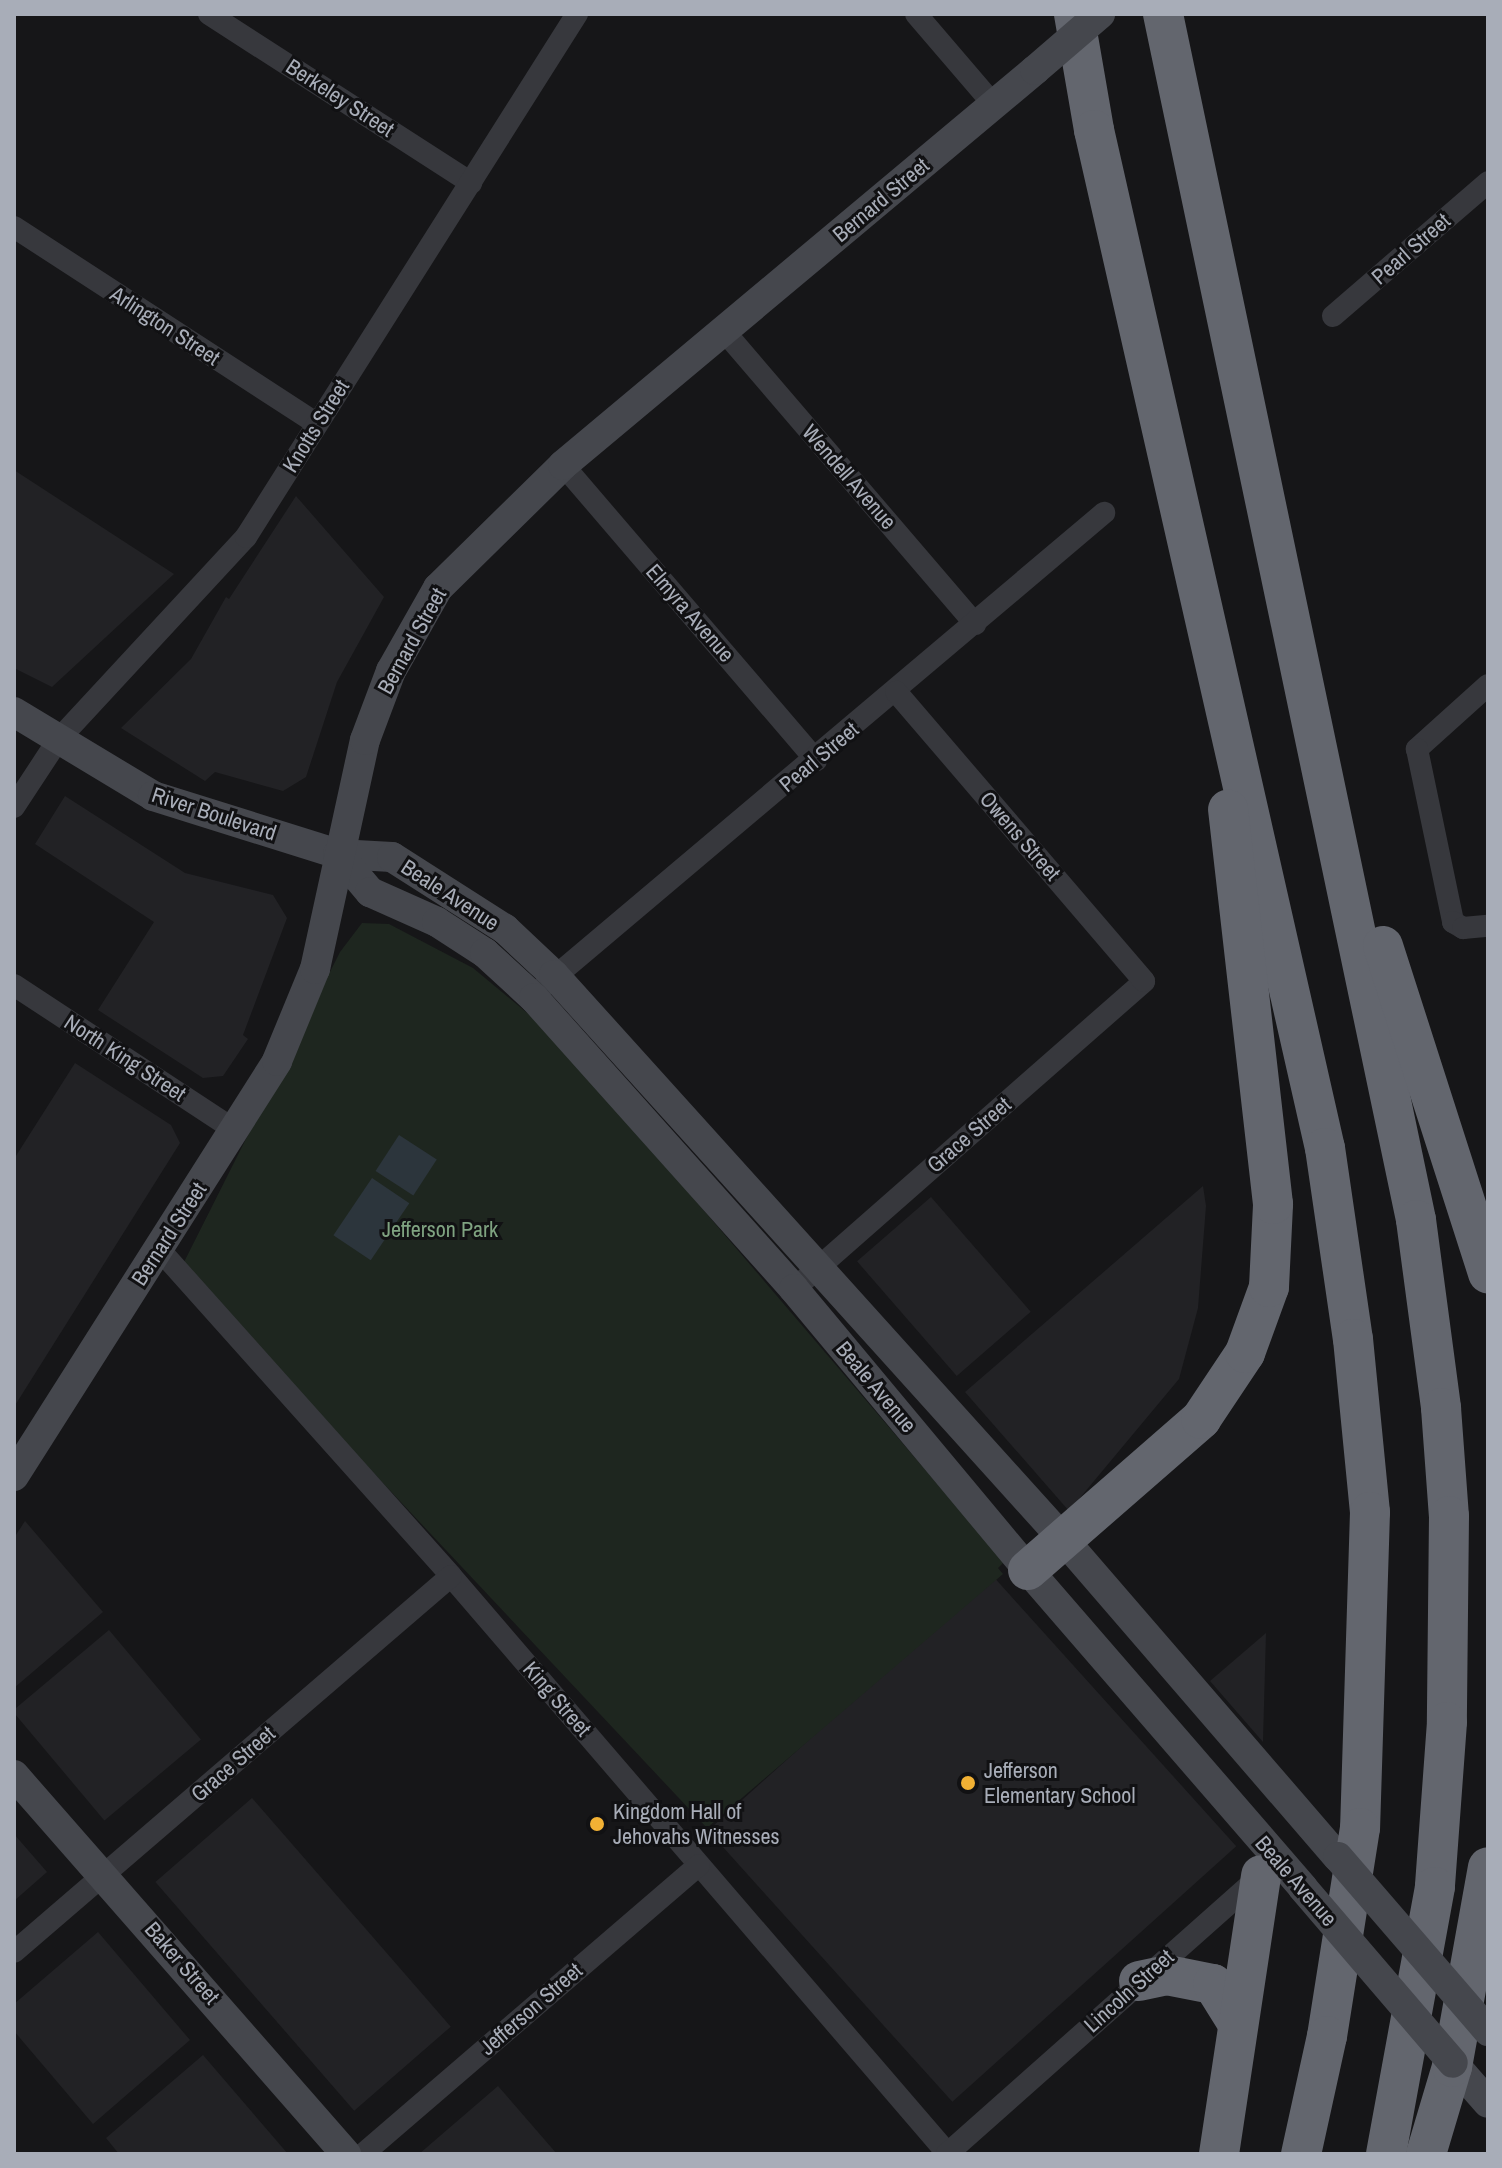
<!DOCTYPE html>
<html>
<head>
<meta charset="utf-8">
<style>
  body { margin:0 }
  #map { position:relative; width:1502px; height:2168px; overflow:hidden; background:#161618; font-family:"Archivo Narrow",sans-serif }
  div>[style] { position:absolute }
  .built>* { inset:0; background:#222225; transform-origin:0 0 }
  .green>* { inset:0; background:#1e261f }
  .water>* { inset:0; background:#2c353c; transform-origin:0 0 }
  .street>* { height:22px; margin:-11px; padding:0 11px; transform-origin:11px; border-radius:11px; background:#37383d }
  .secondary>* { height:30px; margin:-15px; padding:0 15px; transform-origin:15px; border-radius:15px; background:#45474d }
  .highway>* { height:40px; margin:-20px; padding:0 20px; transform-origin:20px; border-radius:20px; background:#63666e }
  .secondary-bridge>* { height:30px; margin:-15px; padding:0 15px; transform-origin:15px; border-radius:15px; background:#45474d }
  .dots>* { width:22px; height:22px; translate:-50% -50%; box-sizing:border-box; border:4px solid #111113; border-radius:50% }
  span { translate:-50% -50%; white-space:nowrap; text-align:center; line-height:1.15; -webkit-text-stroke:6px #111113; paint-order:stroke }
  .street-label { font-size:22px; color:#a8adb8 }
  .park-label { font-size:22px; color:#7fa381 }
  .poi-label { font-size:22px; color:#a8adb8 }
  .left { translate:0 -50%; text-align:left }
  .frame { position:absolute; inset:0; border:16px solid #a8adb8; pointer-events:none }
</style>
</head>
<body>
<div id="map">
  <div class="built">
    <div style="clip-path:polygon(14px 470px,174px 574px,52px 687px,14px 668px)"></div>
    <div style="clip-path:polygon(296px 496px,384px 597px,337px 682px,306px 777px,283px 791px,215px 772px,205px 781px,121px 728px,191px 659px,226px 597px,229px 599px)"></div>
    <div style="clip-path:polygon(65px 796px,185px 873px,273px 895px,287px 918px,243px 1035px,248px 1039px,223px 1076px,203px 1078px,98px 1010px,154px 922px,35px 844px)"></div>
    <div style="clip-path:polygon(75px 1063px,171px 1125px,180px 1143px,14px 1407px,14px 1159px)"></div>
    <div style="clip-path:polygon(1203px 1186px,1206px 1206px,1198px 1308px,1179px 1379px,1069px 1511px,965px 1392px)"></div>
    <div style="left:931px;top:1197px;width:152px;height:98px;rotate:49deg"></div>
    <div style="clip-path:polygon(25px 1521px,103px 1612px,14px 1688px,14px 1538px)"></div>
    <div style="left:992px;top:1575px;width:365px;height:382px;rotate:48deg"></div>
    <div style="left:109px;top:1630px;width:143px;height:126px;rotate:50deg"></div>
    <div style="clip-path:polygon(1266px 1633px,1263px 1741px,1263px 1742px,1210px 1681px)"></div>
    <div style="left:252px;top:1798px;width:303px;height:128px;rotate:49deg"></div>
    <div style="clip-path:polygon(14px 1834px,47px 1872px,14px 1901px)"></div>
    <div style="clip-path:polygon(98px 1932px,190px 2040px,93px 2124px,14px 2031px,14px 2004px)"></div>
    <div style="clip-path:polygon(203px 2055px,288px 2154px,119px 2154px,106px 2138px)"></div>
    <div style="clip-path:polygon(498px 2086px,557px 2154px,419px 2154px)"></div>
  </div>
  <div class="green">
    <div style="clip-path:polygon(362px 923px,389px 924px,473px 968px,555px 1036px,1004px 1562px,998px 1568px,1003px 1574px,707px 1828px,181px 1268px,340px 952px)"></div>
  </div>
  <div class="water">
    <div style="left:399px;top:1135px;width:45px;height:43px;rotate:33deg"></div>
    <div style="left:372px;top:1178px;width:45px;height:69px;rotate:34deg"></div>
  </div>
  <div class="street">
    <div style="left:209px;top:14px;width:312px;rotate:32.8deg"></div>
    <div style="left:916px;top:14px;width:120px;rotate:49.4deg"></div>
    <div style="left:14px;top:227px;width:361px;rotate:33deg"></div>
    <div style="left:1333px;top:316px;width:205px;rotate:-40.8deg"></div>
    <div style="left:724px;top:331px;width:386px;rotate:49.4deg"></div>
    <div style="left:563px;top:465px;width:389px;rotate:49.4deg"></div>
    <div style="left:1488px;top:685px;width:96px;rotate:138deg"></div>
    <div style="left:1417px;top:749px;width:177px;rotate:78.2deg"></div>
    <div style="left:1453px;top:922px;width:12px;rotate:31deg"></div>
    <div style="left:1463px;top:928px;width:25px;rotate:-5deg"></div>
    <div style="left:14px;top:807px;width:80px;rotate:-56.7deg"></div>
    <div style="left:58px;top:740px;width:277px;rotate:-47.2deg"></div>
    <div style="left:246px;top:537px;width:619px;rotate:-57.67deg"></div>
    <div style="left:14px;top:985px;width:264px;rotate:33.3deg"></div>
    <div style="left:545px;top:985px;width:732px;rotate:-40.18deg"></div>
    <div style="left:159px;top:1249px;width:438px;rotate:48.2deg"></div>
    <div style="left:451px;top:1576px;width:762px;rotate:49.31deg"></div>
    <div style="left:794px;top:1289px;width:466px;rotate:-41.3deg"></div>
    <div style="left:1144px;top:981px;width:381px;rotate:-130.6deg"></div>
    <div style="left:14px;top:1952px;width:576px;rotate:-40.71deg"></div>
    <div style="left:363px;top:2154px;width:443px;rotate:-40.7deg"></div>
    <div style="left:947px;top:2154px;width:419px;rotate:-41.6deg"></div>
  </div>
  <div class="secondary">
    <div style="left:14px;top:712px;width:162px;rotate:31.1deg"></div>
    <div style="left:153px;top:796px;width:194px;rotate:17.4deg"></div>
    <div style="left:338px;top:854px;width:54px;rotate:3.2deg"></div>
    <div style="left:392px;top:857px;width:134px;rotate:32.5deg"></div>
    <div style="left:505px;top:929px;width:67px;rotate:43.2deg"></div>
    <div style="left:554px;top:975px;width:761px;rotate:47.93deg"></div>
    <div style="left:1064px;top:1540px;width:419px;rotate:49.2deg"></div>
    <div style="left:338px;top:854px;width:50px;rotate:49.9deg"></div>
    <div style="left:370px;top:892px;width:73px;rotate:24.1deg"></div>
    <div style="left:437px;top:922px;width:57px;rotate:32.9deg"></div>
    <div style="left:485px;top:953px;width:67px;rotate:42.6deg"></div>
    <div style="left:534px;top:998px;width:390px;rotate:48.2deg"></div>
    <div style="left:794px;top:1289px;width:366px;rotate:50.2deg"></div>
    <div style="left:1028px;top:1570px;width:420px;rotate:49.1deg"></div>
    <div style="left:14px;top:1476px;width:491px;rotate:-57.6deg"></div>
    <div style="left:277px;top:1061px;width:100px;rotate:-67.6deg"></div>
    <div style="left:315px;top:969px;width:234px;rotate:-77.7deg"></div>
    <div style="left:365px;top:740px;width:74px;rotate:-69.4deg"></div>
    <div style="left:391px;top:671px;width:95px;rotate:-60.5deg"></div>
    <div style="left:438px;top:588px;width:175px;rotate:-44.5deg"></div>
    <div style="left:563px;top:465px;width:615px;rotate:-39.92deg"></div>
    <div style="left:14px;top:1775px;width:504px;rotate:48.78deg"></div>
    <div style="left:1453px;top:2063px;width:53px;rotate:48.8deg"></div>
  </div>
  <div class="highway">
    <div style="left:1074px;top:14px;width:118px;rotate:80.2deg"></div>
    <div style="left:1094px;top:130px;width:1044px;rotate:77.22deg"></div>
    <div style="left:1325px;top:1148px;width:193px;rotate:81.7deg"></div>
    <div style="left:1353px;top:1339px;width:174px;rotate:84.4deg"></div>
    <div style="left:1370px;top:1512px;width:316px;rotate:91.8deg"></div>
    <div style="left:1360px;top:1828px;width:211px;rotate:99deg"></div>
    <div style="left:1327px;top:2036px;width:121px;rotate:102.4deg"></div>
    <div style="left:1163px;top:14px;width:1232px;rotate:78.15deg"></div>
    <div style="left:1416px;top:1220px;width:190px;rotate:82.4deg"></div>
    <div style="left:1441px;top:1408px;width:108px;rotate:85.8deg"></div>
    <div style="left:1449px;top:1516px;width:206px;rotate:90.6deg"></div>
    <div style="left:1447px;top:1722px;width:165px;rotate:94.2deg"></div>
    <div style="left:1435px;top:1887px;width:271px;rotate:100.4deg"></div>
    <div style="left:1383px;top:946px;width:344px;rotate:72.2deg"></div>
    <div style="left:1028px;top:1570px;width:230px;rotate:-41.1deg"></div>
    <div style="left:1201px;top:1419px;width:79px;rotate:-56.3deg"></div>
    <div style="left:1245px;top:1353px;width:70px;rotate:-70deg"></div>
    <div style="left:1269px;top:1287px;width:83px;rotate:-87.2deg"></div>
    <div style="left:1273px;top:1204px;width:397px;rotate:-96.5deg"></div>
    <div style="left:1139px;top:1981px;width:29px;rotate:-12deg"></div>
    <div style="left:1167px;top:1975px;width:47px;rotate:11.1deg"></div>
    <div style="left:1213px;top:1984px;width:47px;rotate:58deg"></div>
    <div style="left:1219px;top:2154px;width:282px;rotate:-81.4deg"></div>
    <div style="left:1426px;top:2154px;width:91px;rotate:-73.4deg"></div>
    <div style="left:1452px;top:2067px;width:203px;rotate:-79.8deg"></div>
  </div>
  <div class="secondary-bridge">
    <div style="left:1035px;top:70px;width:86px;rotate:-40.7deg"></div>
    <div style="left:1338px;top:1857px;width:230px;rotate:49.2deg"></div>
    <div style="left:1303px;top:1888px;width:230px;rotate:49.4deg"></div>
  </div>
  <div class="dots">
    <div style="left:968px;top:1783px;background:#f2b134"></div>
    <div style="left:597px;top:1824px;background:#f2b134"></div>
  </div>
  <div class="street-label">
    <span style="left:340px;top:98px;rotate:33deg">Berkeley Street</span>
    <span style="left:881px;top:200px;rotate:-40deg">Bernard Street</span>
    <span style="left:1411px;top:249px;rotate:-41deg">Pearl Street</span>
    <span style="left:165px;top:326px;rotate:33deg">Arlington Street</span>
    <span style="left:316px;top:426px;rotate:-58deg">Knotts Street</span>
    <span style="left:849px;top:477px;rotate:49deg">Wendell Avenue</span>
    <span style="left:690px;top:613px;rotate:49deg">Elmyra Avenue</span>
    <span style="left:412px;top:641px;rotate:-61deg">Bernard Street</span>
    <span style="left:819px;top:757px;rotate:-40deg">Pearl Street</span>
    <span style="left:214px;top:814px;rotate:18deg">River Boulevard</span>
    <span style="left:1020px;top:836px;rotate:49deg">Owens Street</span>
    <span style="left:450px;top:895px;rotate:33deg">Beale Avenue</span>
    <span style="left:125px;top:1058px;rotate:33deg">North King Street</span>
    <span style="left:969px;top:1135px;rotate:-41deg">Grace Street</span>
    <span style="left:169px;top:1234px;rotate:-57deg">Bernard Street</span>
    <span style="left:876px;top:1387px;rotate:50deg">Beale Avenue</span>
    <span style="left:557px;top:1699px;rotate:49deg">King Street</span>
    <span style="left:233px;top:1764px;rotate:-41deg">Grace Street</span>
    <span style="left:1296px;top:1881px;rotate:49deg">Beale Avenue</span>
    <span style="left:182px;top:1963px;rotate:49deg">Baker Street</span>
    <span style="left:1129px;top:1991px;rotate:-42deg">Lincoln Street</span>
    <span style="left:531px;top:2009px;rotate:-41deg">Jefferson Street</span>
  </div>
  <div class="park-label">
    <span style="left:440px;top:1230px">Jefferson Park</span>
  </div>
  <div class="poi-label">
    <span class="left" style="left:984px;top:1783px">Jefferson<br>Elementary School</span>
    <span class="left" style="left:613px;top:1824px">Kingdom Hall of<br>Jehovahs Witnesses</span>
  </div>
  <div class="frame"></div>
</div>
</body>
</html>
